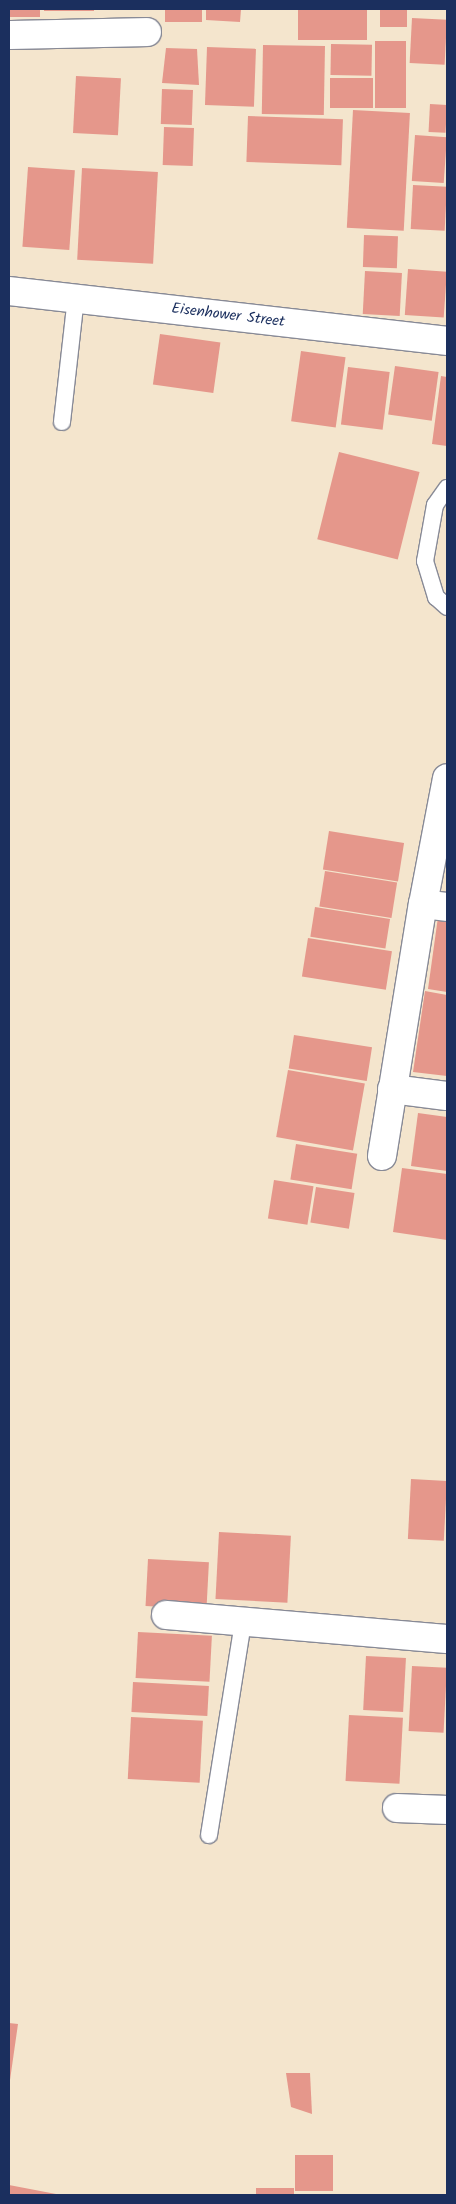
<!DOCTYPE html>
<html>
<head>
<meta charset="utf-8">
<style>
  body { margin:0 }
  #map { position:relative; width:456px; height:2204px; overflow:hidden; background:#f4e5cd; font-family:Kalam,sans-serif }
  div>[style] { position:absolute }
  .building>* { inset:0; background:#e5978b; transform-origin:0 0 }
  .roads { filter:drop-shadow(1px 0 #888a96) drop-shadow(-1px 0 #888a96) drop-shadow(0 1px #888a96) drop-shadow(0 -1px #888a96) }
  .lane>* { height:16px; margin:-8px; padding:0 8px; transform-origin:8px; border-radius:8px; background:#fff }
  .street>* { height:28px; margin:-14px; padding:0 14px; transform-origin:14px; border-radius:14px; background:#fff }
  span { translate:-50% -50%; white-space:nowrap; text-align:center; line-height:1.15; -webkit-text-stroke:5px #fff; paint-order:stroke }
  .street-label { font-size:15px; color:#1b2f5e }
  .frame { position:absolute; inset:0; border:10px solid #1b2f5e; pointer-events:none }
</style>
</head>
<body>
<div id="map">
  <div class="building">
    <div style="left:9px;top:9px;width:31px;height:8px"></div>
    <div style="left:44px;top:9px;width:50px;height:2px"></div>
    <div style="left:165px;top:9px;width:37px;height:13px"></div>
    <div style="clip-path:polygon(206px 9px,241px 9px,240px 22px,206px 20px)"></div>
    <div style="left:298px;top:9px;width:69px;height:31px"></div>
    <div style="left:380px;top:9px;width:27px;height:18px"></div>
    <div style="left:412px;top:18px;width:35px;height:45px;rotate:3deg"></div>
    <div style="left:375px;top:41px;width:31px;height:67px"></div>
    <div style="left:331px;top:44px;width:41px;height:31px;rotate:1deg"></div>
    <div style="left:263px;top:45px;width:62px;height:69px;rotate:1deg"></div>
    <div style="left:207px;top:47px;width:49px;height:58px;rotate:2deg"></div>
    <div style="clip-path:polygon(166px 48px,197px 49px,199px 85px,162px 83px)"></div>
    <div style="left:76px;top:76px;width:45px;height:57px;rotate:3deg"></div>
    <div style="left:330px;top:78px;width:43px;height:30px"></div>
    <div style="left:162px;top:89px;width:31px;height:35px;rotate:2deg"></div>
    <div style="left:430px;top:104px;width:17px;height:28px;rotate:3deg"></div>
    <div style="left:353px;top:110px;width:57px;height:118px;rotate:3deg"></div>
    <div style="left:248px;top:116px;width:95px;height:46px;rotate:2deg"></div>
    <div style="left:164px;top:127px;width:30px;height:38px;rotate:2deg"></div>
    <div style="left:415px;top:135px;width:32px;height:46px;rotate:4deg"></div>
    <div style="left:28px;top:167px;width:47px;height:80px;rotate:4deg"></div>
    <div style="left:82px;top:168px;width:76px;height:92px;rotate:3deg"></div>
    <div style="left:413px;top:185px;width:34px;height:44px;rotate:3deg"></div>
    <div style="left:364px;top:235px;width:34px;height:32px;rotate:2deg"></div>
    <div style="left:408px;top:269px;width:39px;height:46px;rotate:4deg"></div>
    <div style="left:365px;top:271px;width:37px;height:43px;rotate:3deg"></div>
    <div style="left:160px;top:334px;width:61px;height:51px;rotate:8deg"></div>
    <div style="left:301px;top:351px;width:45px;height:71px;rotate:8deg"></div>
    <div style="left:395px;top:366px;width:44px;height:49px;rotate:8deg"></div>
    <div style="left:348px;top:367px;width:42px;height:58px;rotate:7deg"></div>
    <div style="clip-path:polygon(441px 376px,447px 377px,447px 446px,432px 444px)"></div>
    <div style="left:339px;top:452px;width:83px;height:90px;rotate:14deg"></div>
    <div style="left:329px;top:831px;width:76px;height:39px;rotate:9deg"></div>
    <div style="left:325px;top:871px;width:73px;height:36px;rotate:9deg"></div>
    <div style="left:315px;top:907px;width:76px;height:30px;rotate:9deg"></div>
    <div style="clip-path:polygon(438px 917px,447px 918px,447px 992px,428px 989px)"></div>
    <div style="left:308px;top:938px;width:85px;height:39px;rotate:9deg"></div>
    <div style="clip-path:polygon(425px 991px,447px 995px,447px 1076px,413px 1072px)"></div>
    <div style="left:294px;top:1035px;width:79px;height:34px;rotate:9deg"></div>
    <div style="left:288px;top:1070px;width:78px;height:68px;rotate:10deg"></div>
    <div style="clip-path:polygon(418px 1113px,447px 1117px,447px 1171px,411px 1166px)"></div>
    <div style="left:296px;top:1144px;width:62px;height:36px;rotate:9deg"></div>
    <div style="clip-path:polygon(402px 1168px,447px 1174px,447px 1240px,393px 1232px)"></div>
    <div style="left:274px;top:1180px;width:40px;height:39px;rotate:9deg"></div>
    <div style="left:316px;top:1187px;width:39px;height:36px;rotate:9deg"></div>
    <div style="left:411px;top:1479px;width:36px;height:60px;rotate:3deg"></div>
    <div style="left:219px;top:1532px;width:72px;height:67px;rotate:3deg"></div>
    <div style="left:148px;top:1559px;width:61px;height:47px;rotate:3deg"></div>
    <div style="left:138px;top:1632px;width:74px;height:46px;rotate:3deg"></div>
    <div style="left:366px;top:1656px;width:40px;height:54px;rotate:3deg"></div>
    <div style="left:412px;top:1666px;width:35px;height:65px;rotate:3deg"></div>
    <div style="left:133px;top:1682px;width:76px;height:30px;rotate:3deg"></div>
    <div style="left:349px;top:1715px;width:54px;height:66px;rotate:3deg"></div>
    <div style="left:131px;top:1717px;width:72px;height:62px;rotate:3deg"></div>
    <div style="clip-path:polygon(9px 2023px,18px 2024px,10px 2080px,9px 2080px)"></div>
    <div style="clip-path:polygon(286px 2073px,310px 2073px,312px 2114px,291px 2107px)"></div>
    <div style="left:295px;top:2155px;width:38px;height:36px"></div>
    <div style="clip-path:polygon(9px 2185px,56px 2194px,56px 2195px,9px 2195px)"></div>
    <div style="left:256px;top:2188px;width:38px;height:7px"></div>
  </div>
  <div class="roads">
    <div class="lane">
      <div style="left:62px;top:422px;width:125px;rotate:-83.6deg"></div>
      <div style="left:447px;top:488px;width:21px;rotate:125deg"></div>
      <div style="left:435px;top:505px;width:57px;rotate:100.1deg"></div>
      <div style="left:425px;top:561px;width:38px;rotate:73deg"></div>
      <div style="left:436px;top:597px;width:15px;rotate:42deg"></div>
      <div style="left:209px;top:1835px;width:216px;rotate:-80.9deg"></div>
    </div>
    <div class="street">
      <div style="left:9px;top:35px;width:138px;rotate:-1.2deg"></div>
      <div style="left:9px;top:291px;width:441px;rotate:6.5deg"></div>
      <div style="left:423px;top:904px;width:24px;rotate:7deg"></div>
      <div style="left:392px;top:1089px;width:55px;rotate:7.3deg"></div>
      <div style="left:382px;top:1156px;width:255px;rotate:-80.8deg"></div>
      <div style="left:423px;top:904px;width:128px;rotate:-79.2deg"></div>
      <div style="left:166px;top:1615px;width:282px;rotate:4.9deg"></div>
      <div style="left:397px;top:1808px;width:50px;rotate:2.3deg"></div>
    </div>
  </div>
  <div class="street-label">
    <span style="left:228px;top:316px;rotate:7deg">Eisenhower Street</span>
  </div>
  <div class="frame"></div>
</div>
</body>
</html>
